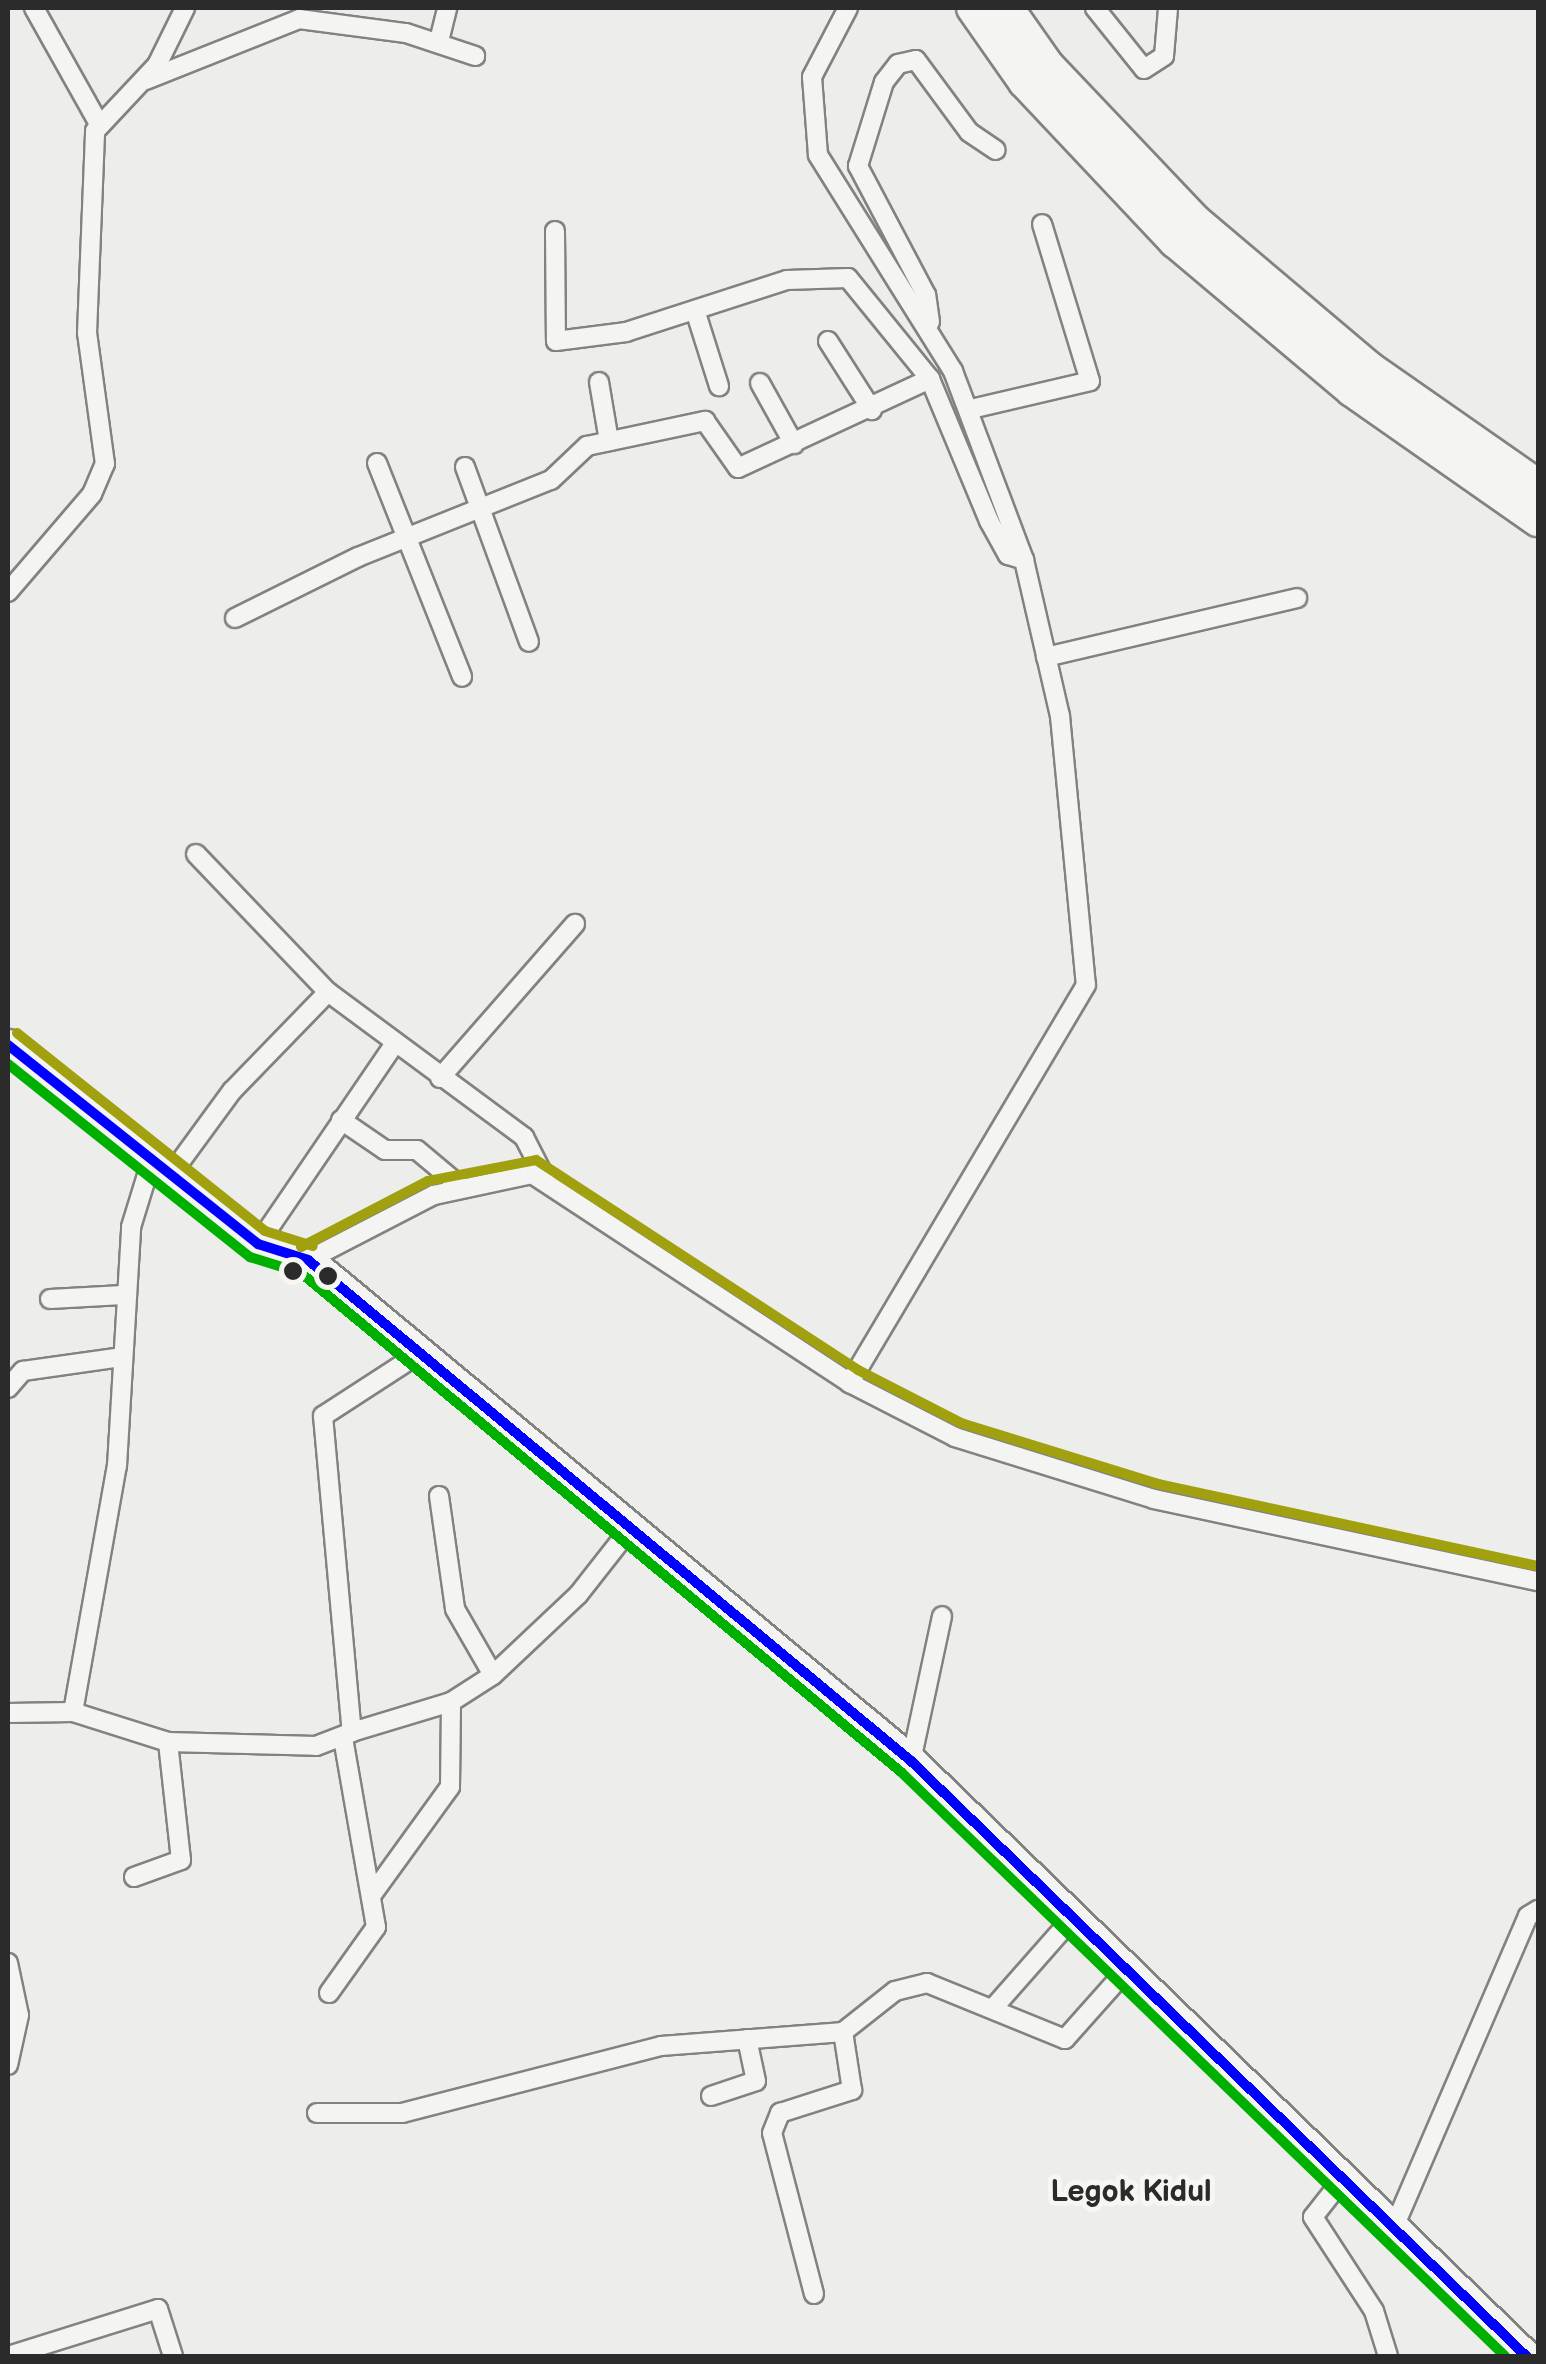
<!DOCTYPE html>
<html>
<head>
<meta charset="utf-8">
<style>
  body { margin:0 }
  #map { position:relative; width:1546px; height:2364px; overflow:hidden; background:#ededeb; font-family:"Balsamiq Sans",sans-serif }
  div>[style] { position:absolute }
  .roads { filter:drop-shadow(2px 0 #828281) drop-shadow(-2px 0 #828281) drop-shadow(0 2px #828281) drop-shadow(0 -2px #828281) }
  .minor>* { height:18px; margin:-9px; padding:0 9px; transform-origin:9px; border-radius:9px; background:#f4f4f2 }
  .trunk>* { height:30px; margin:-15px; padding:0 15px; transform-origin:15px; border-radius:15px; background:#f4f4f2 }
  .motorway>* { height:32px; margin:-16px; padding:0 16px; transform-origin:16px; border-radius:16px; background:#f4f4f2 }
  .bus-1>* { height:10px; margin:-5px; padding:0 5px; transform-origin:5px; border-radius:5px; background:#00f }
  .bus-2>* { height:10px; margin:-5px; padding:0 5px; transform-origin:5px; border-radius:5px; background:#00b000 }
  .bus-3>* { height:10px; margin:-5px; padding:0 5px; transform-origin:5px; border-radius:5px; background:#a1a10f }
  .dots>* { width:28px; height:28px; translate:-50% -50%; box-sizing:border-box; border:5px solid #f6f6f2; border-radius:50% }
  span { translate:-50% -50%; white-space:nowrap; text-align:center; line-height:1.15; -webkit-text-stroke:10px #f6f6f2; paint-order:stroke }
  .quarter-label { font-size:30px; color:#2b2b2b; font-weight:700 }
  .frame { position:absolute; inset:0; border:10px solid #2b2b2b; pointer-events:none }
</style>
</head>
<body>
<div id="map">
  <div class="roads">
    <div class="minor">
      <div style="left:34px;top:8px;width:131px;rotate:60.7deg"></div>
      <div style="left:848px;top:8px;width:78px;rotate:117.6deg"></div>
      <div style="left:812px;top:77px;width:78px;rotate:85.6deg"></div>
      <div style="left:818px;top:155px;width:255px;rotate:58deg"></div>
      <div style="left:953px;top:371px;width:202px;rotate:69.4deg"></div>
      <div style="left:1024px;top:560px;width:160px;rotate:77deg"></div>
      <div style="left:1060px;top:716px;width:270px;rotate:84.5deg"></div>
      <div style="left:1086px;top:985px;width:463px;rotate:120.7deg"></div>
      <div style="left:1095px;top:8px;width:78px;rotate:51.2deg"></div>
      <div style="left:1144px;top:69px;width:24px;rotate:-33deg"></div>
      <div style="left:1164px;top:56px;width:48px;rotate:-85.2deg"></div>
      <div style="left:439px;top:41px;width:34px;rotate:-76deg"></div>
      <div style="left:146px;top:80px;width:165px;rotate:-21.7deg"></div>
      <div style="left:299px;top:19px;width:108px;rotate:7.5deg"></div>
      <div style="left:406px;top:33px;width:73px;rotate:18.4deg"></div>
      <div style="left:555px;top:231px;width:110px;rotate:89.5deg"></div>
      <div style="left:556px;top:341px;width:71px;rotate:-7.3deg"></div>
      <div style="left:626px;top:332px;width:169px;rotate:-17.9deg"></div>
      <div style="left:787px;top:280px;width:61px;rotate:-1.9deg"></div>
      <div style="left:848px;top:278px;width:130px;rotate:50.9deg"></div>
      <div style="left:930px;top:379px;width:154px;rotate:67.4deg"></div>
      <div style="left:989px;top:521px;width:39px;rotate:61deg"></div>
      <div style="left:1008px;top:555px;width:17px;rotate:17deg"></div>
      <div style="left:695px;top:310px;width:80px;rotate:72.5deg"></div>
      <div style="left:930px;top:322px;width:27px;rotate:-98deg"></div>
      <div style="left:926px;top:295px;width:146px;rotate:-117.8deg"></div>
      <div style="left:858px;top:166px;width:88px;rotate:-72.8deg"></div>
      <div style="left:884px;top:82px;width:23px;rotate:-52deg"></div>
      <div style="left:898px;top:64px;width:18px;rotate:-13deg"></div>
      <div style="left:916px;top:60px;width:89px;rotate:53.6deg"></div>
      <div style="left:969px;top:132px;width:32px;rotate:34deg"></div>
      <div style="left:828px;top:341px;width:82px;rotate:57.5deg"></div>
      <div style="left:599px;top:382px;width:60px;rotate:80.4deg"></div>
      <div style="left:760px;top:383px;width:70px;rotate:60.9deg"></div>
      <div style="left:971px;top:409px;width:122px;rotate:-13.2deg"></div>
      <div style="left:1090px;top:381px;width:164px;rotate:-107deg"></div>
      <div style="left:377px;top:463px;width:230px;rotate:68.3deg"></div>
      <div style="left:465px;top:467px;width:186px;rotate:69.9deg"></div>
      <div style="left:8px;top:592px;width:129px;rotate:-49.4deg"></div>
      <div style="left:92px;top:494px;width:33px;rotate:-67deg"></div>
      <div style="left:105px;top:464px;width:132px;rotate:-97.8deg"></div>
      <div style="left:87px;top:333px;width:202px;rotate:-87.7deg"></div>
      <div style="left:95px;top:131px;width:91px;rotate:-46.8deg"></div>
      <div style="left:157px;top:65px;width:64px;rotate:-63.8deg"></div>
      <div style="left:235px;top:618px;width:137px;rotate:-26.4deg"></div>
      <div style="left:358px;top:557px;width:208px;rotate:-21.8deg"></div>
      <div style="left:551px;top:480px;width:50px;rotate:-43.4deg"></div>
      <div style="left:587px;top:446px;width:121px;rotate:-12deg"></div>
      <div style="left:705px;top:421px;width:57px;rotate:54.9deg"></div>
      <div style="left:738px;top:468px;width:212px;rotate:-24.9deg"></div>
      <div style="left:1046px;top:657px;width:258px;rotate:-13.2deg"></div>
      <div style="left:196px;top:854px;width:191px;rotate:46.3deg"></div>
      <div style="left:328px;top:992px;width:244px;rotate:36.5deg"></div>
      <div style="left:524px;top:1137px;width:48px;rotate:62.9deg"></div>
      <div style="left:440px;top:1078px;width:205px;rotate:-48.8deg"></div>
      <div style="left:341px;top:1120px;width:53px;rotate:34.3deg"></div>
      <div style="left:385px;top:1150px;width:32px"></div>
      <div style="left:417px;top:1150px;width:56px;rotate:39.9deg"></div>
      <div style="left:169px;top:1177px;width:107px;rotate:-53.8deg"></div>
      <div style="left:232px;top:1091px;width:138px;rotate:-45.9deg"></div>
      <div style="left:258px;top:1244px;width:240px;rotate:-55.7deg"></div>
      <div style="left:308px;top:1260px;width:142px;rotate:-27.3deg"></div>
      <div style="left:434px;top:1195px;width:100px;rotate:-12.1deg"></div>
      <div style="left:532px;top:1174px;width:381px;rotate:33.3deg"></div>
      <div style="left:850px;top:1383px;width:118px;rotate:27.2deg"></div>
      <div style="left:955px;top:1437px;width:208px;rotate:17.3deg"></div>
      <div style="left:1154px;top:1499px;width:393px;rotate:12.1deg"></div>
      <div style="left:50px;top:1299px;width:73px;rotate:-3.1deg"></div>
      <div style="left:417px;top:1355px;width:112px;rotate:147deg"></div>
      <div style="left:323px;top:1416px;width:317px;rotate:84.8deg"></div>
      <div style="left:352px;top:1732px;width:103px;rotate:-16.9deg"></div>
      <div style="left:451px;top:1702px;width:50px;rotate:-32.7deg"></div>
      <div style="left:493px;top:1675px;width:117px;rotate:-43.3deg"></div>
      <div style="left:578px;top:1595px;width:83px;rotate:-51.9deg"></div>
      <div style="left:8px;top:1388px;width:23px;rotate:-49deg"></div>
      <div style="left:23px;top:1371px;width:99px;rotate:-8.1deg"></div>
      <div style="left:439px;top:1496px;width:114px;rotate:81.9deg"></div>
      <div style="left:455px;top:1609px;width:76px;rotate:60.1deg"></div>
      <div style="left:73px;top:1712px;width:250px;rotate:-79.9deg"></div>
      <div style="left:117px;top:1466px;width:239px;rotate:-86.6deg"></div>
      <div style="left:131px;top:1227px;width:68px;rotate:-72.9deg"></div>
      <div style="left:8px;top:1713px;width:65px;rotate:-0.9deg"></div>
      <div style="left:73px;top:1712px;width:100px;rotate:17.5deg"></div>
      <div style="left:168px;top:1742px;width:148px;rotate:1.5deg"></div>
      <div style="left:316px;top:1746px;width:39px;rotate:-21deg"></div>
      <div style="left:911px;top:1761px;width:148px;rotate:-77.9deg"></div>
      <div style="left:134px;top:1877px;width:50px;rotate:-19.9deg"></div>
      <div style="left:181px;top:1860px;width:119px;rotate:-96.3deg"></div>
      <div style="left:371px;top:1896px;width:135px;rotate:-54.1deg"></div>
      <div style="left:450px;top:1787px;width:85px;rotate:-89.3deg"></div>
      <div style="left:8px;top:1963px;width:53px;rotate:78.1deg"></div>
      <div style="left:19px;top:2015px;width:51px;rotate:102.4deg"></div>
      <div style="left:329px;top:1993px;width:81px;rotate:-54.5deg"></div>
      <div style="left:376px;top:1927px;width:193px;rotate:-99.9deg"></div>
      <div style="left:995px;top:2006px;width:123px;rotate:-48.6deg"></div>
      <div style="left:711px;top:2096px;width:47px;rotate:-18.4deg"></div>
      <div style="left:756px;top:2081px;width:43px;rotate:-102.1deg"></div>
      <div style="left:317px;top:2113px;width:85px"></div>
      <div style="left:402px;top:2113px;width:268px;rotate:-14.5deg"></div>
      <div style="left:661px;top:2046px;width:183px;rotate:-4.4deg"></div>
      <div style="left:843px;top:2032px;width:66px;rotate:-38.3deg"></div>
      <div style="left:895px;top:1991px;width:33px;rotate:-14deg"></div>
      <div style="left:927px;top:1983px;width:149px;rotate:22.1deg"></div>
      <div style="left:1065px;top:2039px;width:98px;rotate:-48.3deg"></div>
      <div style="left:1339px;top:2184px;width:42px;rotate:128.2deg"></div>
      <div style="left:1313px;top:2217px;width:112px;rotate:57deg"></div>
      <div style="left:1374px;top:2311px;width:47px;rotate:72.7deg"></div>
      <div style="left:1391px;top:2234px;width:346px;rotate:-66.7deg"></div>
      <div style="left:1528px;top:1916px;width:12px;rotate:-31deg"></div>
      <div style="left:814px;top:2294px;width:166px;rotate:-104.6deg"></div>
      <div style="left:772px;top:2133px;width:22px;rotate:-68deg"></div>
      <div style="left:780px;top:2113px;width:76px;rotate:-17.7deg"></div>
      <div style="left:852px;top:2090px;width:59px;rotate:-98.8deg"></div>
      <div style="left:8px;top:2356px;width:157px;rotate:-17.4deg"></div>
      <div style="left:158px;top:2309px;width:49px;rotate:72.3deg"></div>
    </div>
    <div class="trunk">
      <div style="left:8px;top:1045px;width:320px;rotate:38.5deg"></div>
      <div style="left:258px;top:1244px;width:52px;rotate:17.7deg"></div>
      <div style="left:308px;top:1260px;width:784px;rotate:39.72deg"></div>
      <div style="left:911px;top:1761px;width:856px;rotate:44.05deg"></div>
    </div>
    <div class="motorway">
      <div style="left:973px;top:8px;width:90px;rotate:54.9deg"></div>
      <div style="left:1025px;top:82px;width:219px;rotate:46.7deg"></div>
      <div style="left:1175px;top:241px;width:231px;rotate:40.1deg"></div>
      <div style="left:1352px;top:390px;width:227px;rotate:35deg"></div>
      <div style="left:1007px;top:8px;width:70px;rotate:54.9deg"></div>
      <div style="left:1047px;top:65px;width:214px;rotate:46.5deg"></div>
      <div style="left:1194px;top:220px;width:229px;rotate:40.2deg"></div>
      <div style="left:1369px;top:368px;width:206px;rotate:34.9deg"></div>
    </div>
  </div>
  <div class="bus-1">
    <div style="left:8px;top:1045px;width:320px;rotate:38.5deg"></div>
    <div style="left:258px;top:1244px;width:52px;rotate:17.7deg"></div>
    <div style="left:308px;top:1260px;width:784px;rotate:39.72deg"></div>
    <div style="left:911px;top:1761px;width:856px;rotate:44.05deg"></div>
  </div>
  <div class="bus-2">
    <div style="left:8px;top:1064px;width:310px;rotate:38.6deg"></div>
    <div style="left:250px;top:1257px;width:53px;rotate:17.4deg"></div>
    <div style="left:301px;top:1273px;width:780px;rotate:39.75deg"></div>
    <div style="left:901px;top:1772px;width:840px;rotate:44.04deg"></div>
  </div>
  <div class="bus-3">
    <div style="left:17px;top:1033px;width:317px;rotate:38.6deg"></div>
    <div style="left:265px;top:1231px;width:50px;rotate:17.4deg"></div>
    <div style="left:301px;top:1247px;width:143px;rotate:-27.5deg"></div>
    <div style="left:428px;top:1181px;width:110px;rotate:-11deg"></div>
    <div style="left:536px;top:1160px;width:384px;rotate:33.1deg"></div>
    <div style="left:858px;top:1370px;width:116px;rotate:27.2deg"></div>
    <div style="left:961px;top:1423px;width:206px;rotate:17.2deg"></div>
    <div style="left:1158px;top:1484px;width:389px;rotate:12.2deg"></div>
  </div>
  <div class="dots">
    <div style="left:293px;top:1271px;background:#2b2b2b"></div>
    <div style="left:328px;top:1276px;background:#2b2b2b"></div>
  </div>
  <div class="quarter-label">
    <span style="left:1131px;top:2192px">Legok Kidul</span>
  </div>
  <div class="frame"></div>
</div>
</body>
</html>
